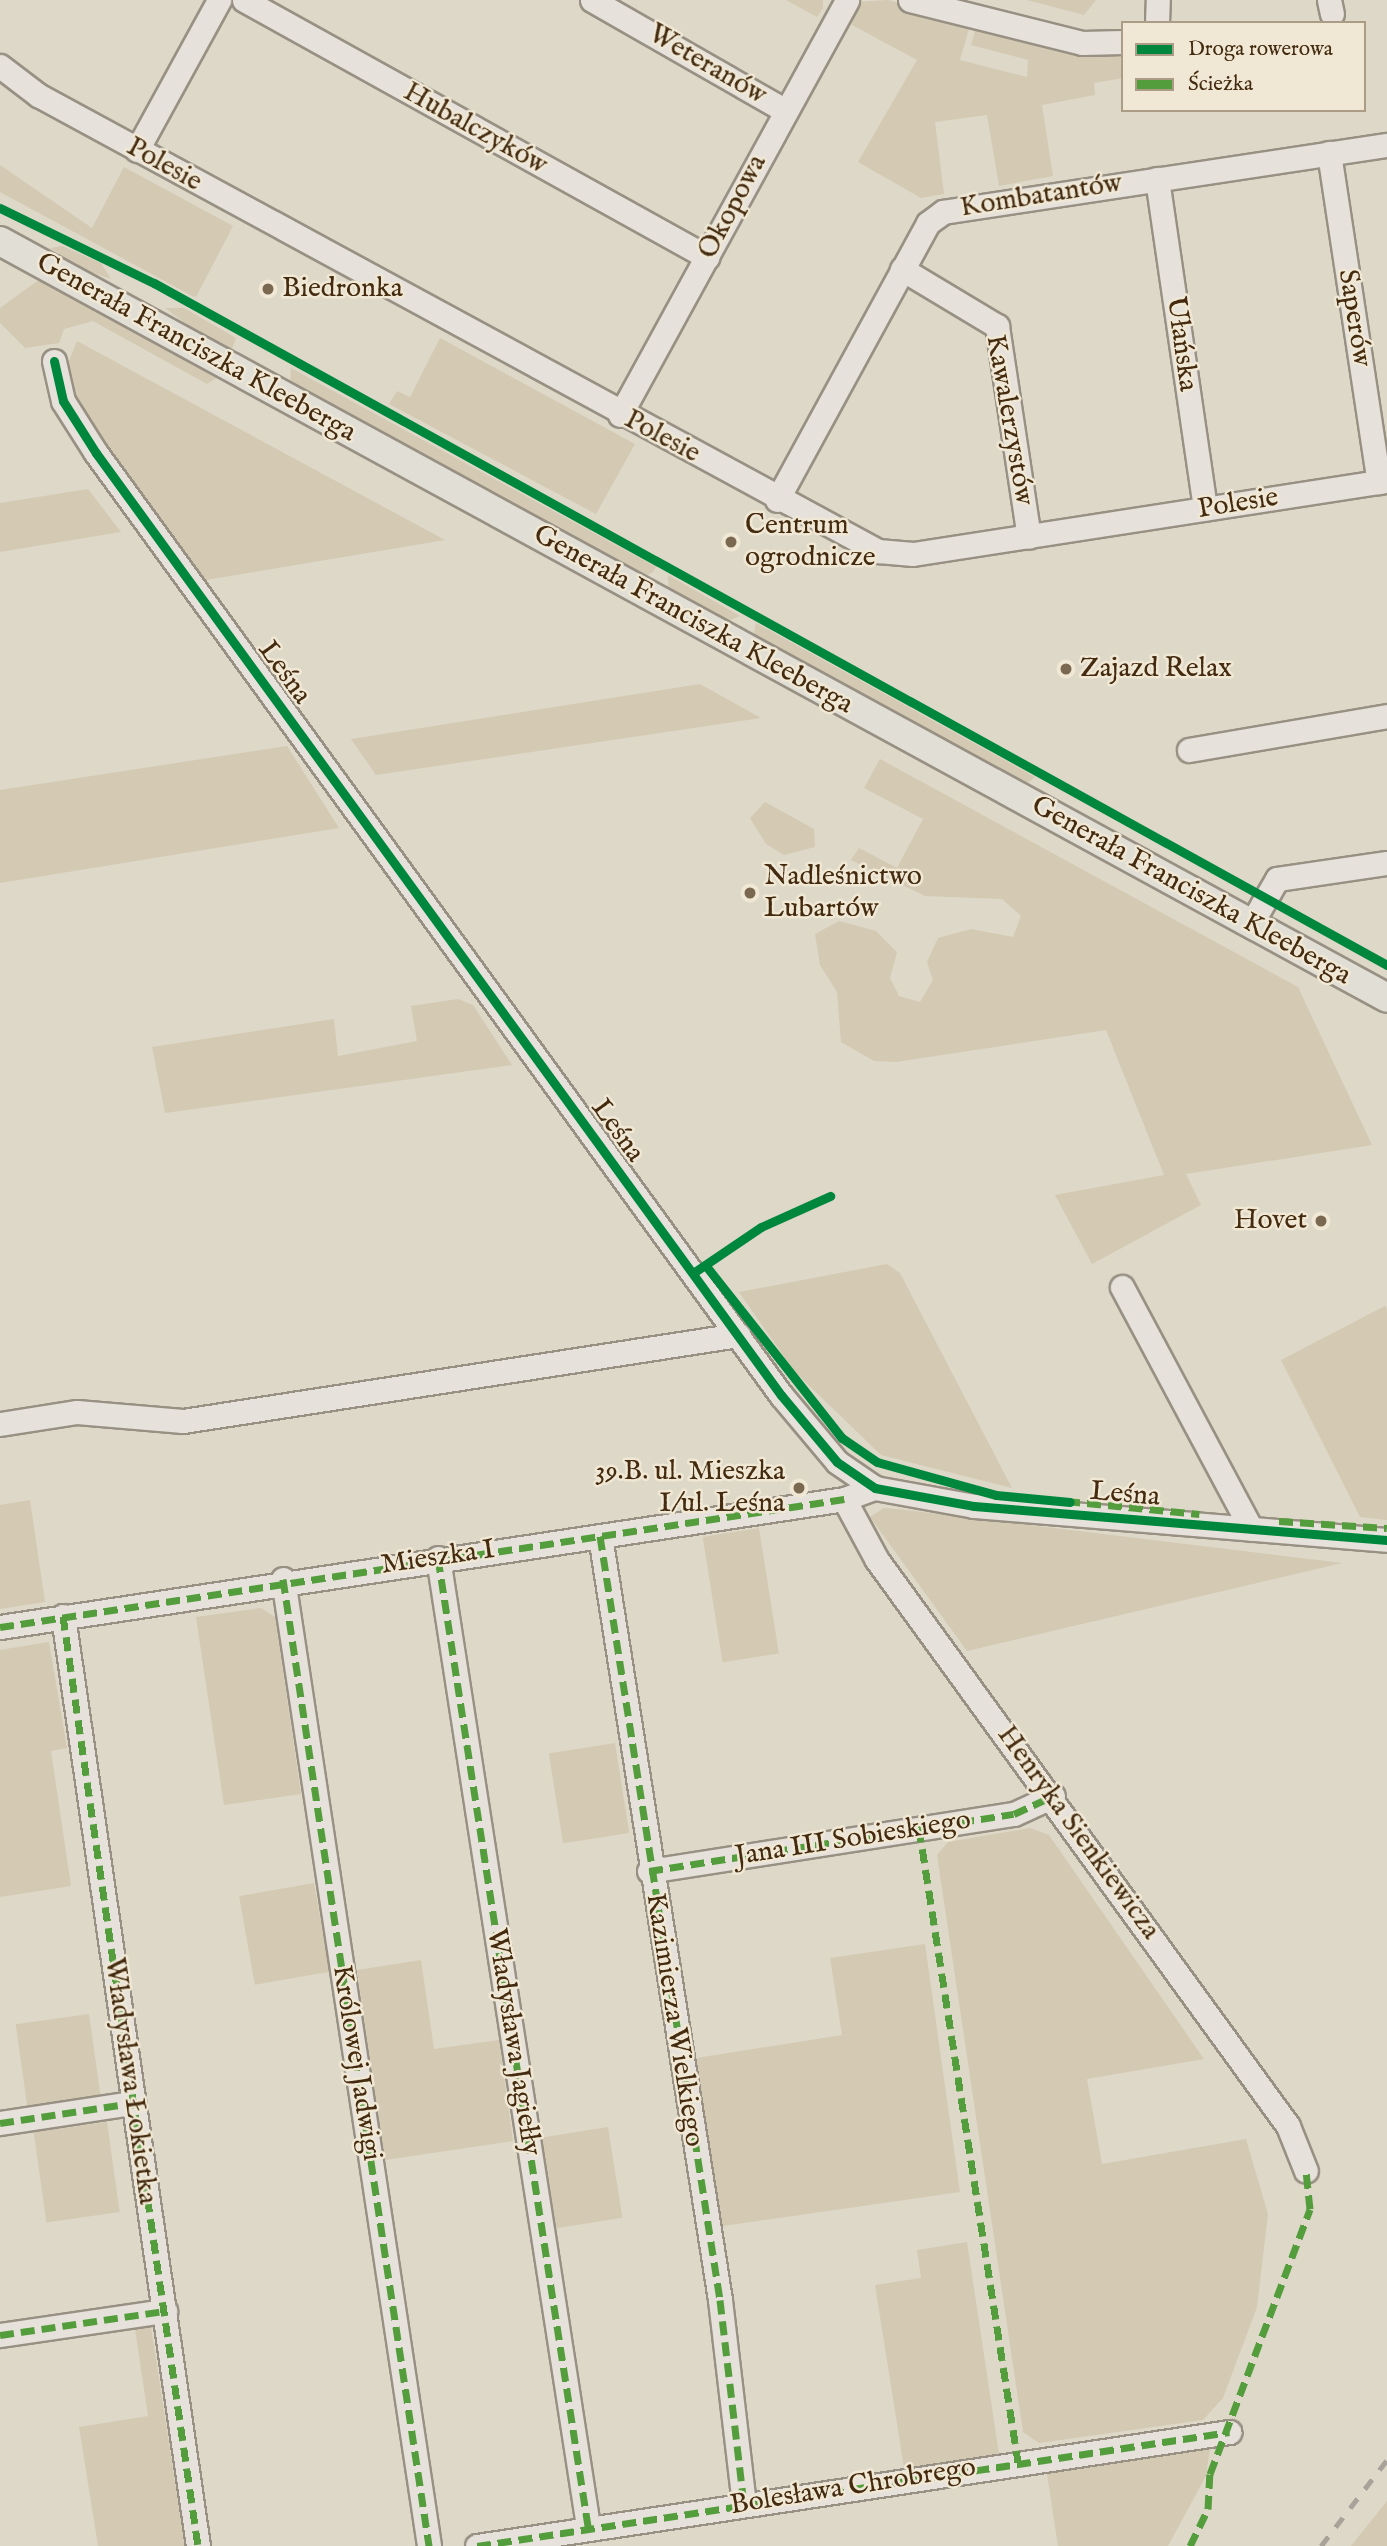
<!DOCTYPE html>
<html>
<head>
<meta charset="utf-8">
<style>
  body { margin:0 }
  #map { position:relative; width:1387px; height:2546px; overflow:hidden; background:#ded8c8; font-family:"IM FELL English",serif }
  div>[style] { position:absolute }
  .green>* { inset:0; background:#d4c9b2; transform-origin:0 0 }
  .roads { filter:drop-shadow(2px 0 #979083) drop-shadow(-2px 0 #979083) drop-shadow(0 2px #979083) drop-shadow(0 -2px #979083) }
  .minor>* { height:23px; margin:-11.5px; padding:0 11.5px; transform-origin:11.5px; border-radius:11.5px; background:#e6e2db }
  .major>* { height:28px; margin:-14px; padding:0 14px; transform-origin:14px; border-radius:14px; background:#e1ded5 }
  .rail>* { height:5px; margin-top:-2.5px; transform-origin:0; background:repeating-linear-gradient(90deg,#a8a39a 0 12px,transparent 0 24px) }
  .quiet>* { height:7px; margin-top:-3.5px; transform-origin:0; background:repeating-linear-gradient(90deg,#549d3c 0 14px,transparent 0 21px) }
  .cycleway>* { height:9px; margin:-4.5px; padding:0 4.5px; transform-origin:4.5px; border-radius:4.5px; background:#00873e }
  .dots>* { width:19px; height:19px; translate:-50% -50%; box-sizing:border-box; border:4px solid #f0e8d5; border-radius:50% }
  span { translate:-50% -50%; white-space:nowrap; text-align:center; line-height:1.15; -webkit-text-stroke:5px #f0e8d5; paint-order:stroke }
  .street-label { font-size:28px; color:#442b0f }
  .poi-label { font-size:28px; color:#442b0f }
  .left { translate:0 -50%; text-align:left }
  .right { translate:-100% -50%; text-align:right }
  .legend { position:absolute; left:1121px; top:21px; width:245px; height:91px; box-sizing:border-box; background:#f0e8d5; border:2px solid #ab9c86; margin:0; padding:9px 12px; list-style:none; font-size:21px; color:#442b0f }
  .legend li { display:flex; align-items:center; gap:14px; height:35px }
  .legend b { width:35px; border:2px solid #ab9c86 }
</style>
</head>
<body>
<div id="map">
  <div class="green">
    <div style="clip-path:polygon(786px 0,823px 0,823px 8px,817px 17px)"></div>
    <div style="clip-path:polygon(888px 0,971px 22px,960px 60px,1027px 77px,1028px 60px,971px 45px,977px 24px,1123px 47px,1123px 78px,1094px 83px,1095px 95px,1042px 105px,1053px 176px,999px 186px,987px 115px,935px 122px,944px 194px,921px 198px,858px 162px,917px 60px,852px 25px,856px 2px)"></div>
    <div style="clip-path:polygon(1027px 0,1096px 0,1084px 15px)"></div>
    <div style="clip-path:polygon(0 165px,92px 228px,124px 167px,233px 226px,196px 297px,191px 294px,196px 298px,0 192px)"></div>
    <div style="clip-path:polygon(62px 246px,101px 263px,111px 279px,58px 261px,59px 253px,50px 248px)"></div>
    <div style="clip-path:polygon(43px 277px,221px 375px,207px 384px,93px 321px,64px 329px,59px 343px,25px 348px,0 323px,0 308px)"></div>
    <div style="clip-path:polygon(165px 308px,184px 308px,236px 338px,232px 349px,218px 347px)"></div>
    <div style="clip-path:polygon(440px 338px,635px 444px,596px 514px,389px 404px,397px 391px,410px 397px)"></div>
    <div style="clip-path:polygon(77px 341px,445px 540px,200px 581px,73px 398px,65px 371px)"></div>
    <div style="clip-path:polygon(291px 368px,656px 567px,653px 572px,642px 578px,290px 387px)"></div>
    <div style="clip-path:polygon(88px 489px,121px 532px,0 552px,0 503px)"></div>
    <div style="clip-path:polygon(668px 575px,740px 616px,723px 623px,669px 595px)"></div>
    <div style="clip-path:polygon(756px 623px,1035px 777px,1024px 786px,816px 673px,753px 636px)"></div>
    <div style="clip-path:polygon(700px 684px,761px 718px,376px 775px,351px 739px)"></div>
    <div style="clip-path:polygon(287px 746px,339px 828px,0 883px,0 790px)"></div>
    <div style="clip-path:polygon(880px 759px,1298px 987px,1372px 1145px,1186px 1174px,1201px 1205px,1092px 1264px,1055px 1195px,1164px 1175px,1106px 1030px,896px 1062px,874px 1061px,841px 1042px,837px 992px,820px 965px,815px 934px,839px 921px,876px 931px,897px 952px,890px 978px,899px 996px,920px 1002px,933px 980px,927px 962px,938px 938px,971px 929px,1013px 937px,1021px 916px,1002px 899px,925px 896px,851px 860px,859px 848px,897px 868px,923px 819px,864px 788px)"></div>
    <div style="clip-path:polygon(765px 802px,814px 829px,815px 847px,784px 855px,766px 844px,750px 818px)"></div>
    <div style="clip-path:polygon(458px 999px,473px 1005px,512px 1065px,165px 1113px,152px 1047px,334px 1019px,338px 1056px,417px 1041px,411px 1006px)"></div>
    <div style="clip-path:polygon(887px 1264px,900px 1273px,1012px 1488px,881px 1455px,794px 1371px,739px 1292px)"></div>
    <div style="clip-path:polygon(1385px 1306px,1387px 1309px,1387px 1520px,1360px 1517px,1281px 1360px)"></div>
    <div style="clip-path:polygon(30px 1500px,45px 1602px,0 1609px,0 1505px)"></div>
    <div style="clip-path:polygon(884px 1508px,906px 1510px,1342px 1563px,967px 1651px,870px 1517px)"></div>
    <div style="left:759px;top:1528px;width:127px;height:57px;rotate:81deg"></div>
    <div style="clip-path:polygon(261px 1608px,275px 1617px,301px 1794px,224px 1805px,196px 1617px)"></div>
    <div style="clip-path:polygon(49px 1642px,67px 1748px,51px 1751px,71px 1886px,0 1897px,0 1650px)"></div>
    <div style="left:615px;top:1743px;width:91px;height:67px;rotate:81deg"></div>
    <div style="clip-path:polygon(1030px 1828px,1049px 1835px,1204px 2059px,1087px 2079px,1102px 2164px,1246px 2139px,1268px 2214px,1257px 2307px,1223px 2398px,1203px 2420px,1039px 2443px,1023px 2432px,937px 1855px,948px 1842px)"></div>
    <div style="left:314px;top:1883px;width:90px;height:76px;rotate:80deg"></div>
    <div style="clip-path:polygon(925px 1944px,960px 2192px,716px 2227px,690px 2059px,842px 2035px,830px 1958px)"></div>
    <div style="clip-path:polygon(421px 1960px,434px 2049px,499px 2040px,513px 2141px,385px 2160px,357px 1970px)"></div>
    <div style="left:89px;top:2014px;width:82px;height:74px;rotate:82deg"></div>
    <div style="left:107px;top:2122px;width:91px;height:74px;rotate:82deg"></div>
    <div style="left:608px;top:2127px;width:92px;height:67px;rotate:81deg"></div>
    <div style="clip-path:polygon(967px 2242px,999px 2454px,904px 2468px,875px 2285px,921px 2278px,917px 2250px)"></div>
    <div style="clip-path:polygon(151px 2327px,185px 2546px,98px 2546px,79px 2427px,148px 2416px,135px 2329px)"></div>
    <div style="clip-path:polygon(1210px 2449px,1206px 2476px,1168px 2546px,1058px 2546px,1047px 2474px)"></div>
    <div style="clip-path:polygon(1387px 2501px,1387px 2546px,1351px 2546px)"></div>
  </div>
  <div class="roads">
    <div class="minor">
      <div style="left:244px;top:0;width:530px;rotate:29.03deg"></div>
      <div style="left:592px;top:0;width:221px;rotate:29.8deg"></div>
      <div style="left:910px;top:0;width:177px;rotate:14deg"></div>
      <div style="left:1082px;top:43px;width:41px;rotate:-1.4deg"></div>
      <div style="left:1329px;top:0;width:14px;rotate:78deg"></div>
      <div style="left:1157px;top:23px;width:23px;rotate:-88deg"></div>
      <div style="left:0;top:66px;width:48px;rotate:37.3deg"></div>
      <div style="left:38px;top:95px;width:956px;rotate:28.5deg"></div>
      <div style="left:878px;top:551px;width:35px;rotate:5deg"></div>
      <div style="left:913px;top:554px;width:480px;rotate:-8.8deg"></div>
      <div style="left:137px;top:150px;width:171px;rotate:-61.3deg"></div>
      <div style="left:1329px;top:153px;width:333px;rotate:81.4deg"></div>
      <div style="left:1157px;top:179px;width:333px;rotate:81.7deg"></div>
      <div style="left:902px;top:269px;width:111px;rotate:31deg"></div>
      <div style="left:997px;top:326px;width:213px;rotate:81.4deg"></div>
      <div style="left:54px;top:361px;width:41px;rotate:77.3deg"></div>
      <div style="left:63px;top:401px;width:62px;rotate:57.6deg"></div>
      <div style="left:96px;top:453px;width:1165px;rotate:53.98deg"></div>
      <div style="left:781px;top:1395px;width:87px;rotate:50.1deg"></div>
      <div style="left:837px;top:1462px;width:46px;rotate:34.4deg"></div>
      <div style="left:875px;top:1488px;width:101px;rotate:10.3deg"></div>
      <div style="left:974px;top:1506px;width:414px;rotate:4.7deg"></div>
      <div style="left:620px;top:415px;width:473px;rotate:-61.3deg"></div>
      <div style="left:777px;top:500px;width:315px;rotate:-61.4deg"></div>
      <div style="left:928px;top:223px;width:19px;rotate:-36deg"></div>
      <div style="left:943px;top:212px;width:449px;rotate:-8.6deg"></div>
      <div style="left:1189px;top:750px;width:201px;rotate:-9.7deg"></div>
      <div style="left:1251px;top:924px;width:52px;rotate:-60deg"></div>
      <div style="left:1277px;top:879px;width:111px;rotate:-8.3deg"></div>
      <div style="left:1122px;top:1287px;width:274px;rotate:61.9deg"></div>
      <div style="left:0;top:1424px;width:78px;rotate:-8.9deg"></div>
      <div style="left:77px;top:1412px;width:106px;rotate:4.9deg"></div>
      <div style="left:183px;top:1421px;width:562px;rotate:-8.81deg"></div>
      <div style="left:844px;top:1499px;width:69px;rotate:61.6deg"></div>
      <div style="left:877px;top:1560px;width:699px;rotate:54.01deg"></div>
      <div style="left:1288px;top:2126px;width:48px;rotate:68.2deg"></div>
      <div style="left:600px;top:1536px;width:773px;rotate:81.07deg"></div>
      <div style="left:720px;top:2300px;width:205px;rotate:83.3deg"></div>
      <div style="left:438px;top:1558px;width:980px;rotate:81.19deg"></div>
      <div style="left:283px;top:1579px;width:978px;rotate:81.41deg"></div>
      <div style="left:63px;top:1616px;width:940px;rotate:81.74deg"></div>
      <div style="left:0;top:1627px;width:854px;rotate:-8.62deg"></div>
      <div style="left:844px;top:1499px;width:33px;rotate:-20deg"></div>
      <div style="left:649px;top:1871px;width:369px;rotate:-8.9deg"></div>
      <div style="left:1014px;top:1814px;width:43px;rotate:-24.8deg"></div>
      <div style="left:0;top:2123px;width:134px;rotate:-8.6deg"></div>
      <div style="left:0;top:2335px;width:167px;rotate:-8.3deg"></div>
      <div style="left:477px;top:2546px;width:761px;rotate:-8.62deg"></div>
    </div>
    <div class="major">
      <div style="left:0;top:241px;width:1580px;rotate:28.62deg"></div>
    </div>
  </div>
  <div class="rail">
    <div style="left:1321px;top:2546px;width:108px;rotate:-52.5deg"></div>
  </div>
  <div class="quiet">
    <div style="left:1066px;top:1501px;width:134px;rotate:5.6deg"></div>
    <div style="left:1279px;top:1521px;width:108px;rotate:3.7deg"></div>
    <div style="left:600px;top:1536px;width:773px;rotate:81.07deg"></div>
    <div style="left:720px;top:2300px;width:205px;rotate:83.3deg"></div>
    <div style="left:438px;top:1558px;width:980px;rotate:81.19deg"></div>
    <div style="left:283px;top:1579px;width:978px;rotate:81.41deg"></div>
    <div style="left:63px;top:1616px;width:940px;rotate:81.74deg"></div>
    <div style="left:0;top:1627px;width:854px;rotate:-8.62deg"></div>
    <div style="left:919px;top:1828px;width:642px;rotate:81.12deg"></div>
    <div style="left:649px;top:1871px;width:369px;rotate:-8.9deg"></div>
    <div style="left:1014px;top:1814px;width:43px;rotate:-24.8deg"></div>
    <div style="left:0;top:2123px;width:134px;rotate:-8.6deg"></div>
    <div style="left:0;top:2335px;width:167px;rotate:-8.3deg"></div>
    <div style="left:477px;top:2546px;width:761px;rotate:-8.62deg"></div>
    <div style="left:1190px;top:2546px;width:41px;rotate:-64.1deg"></div>
    <div style="left:1208px;top:2509px;width:35px;rotate:-87deg"></div>
    <div style="left:1210px;top:2474px;width:283px;rotate:-69.3deg"></div>
    <div style="left:1310px;top:2209px;width:38px;rotate:-96deg"></div>
  </div>
  <div class="cycleway">
    <div style="left:0;top:208px;width:171px;rotate:26deg"></div>
    <div style="left:154px;top:283px;width:1409px;rotate:28.95deg"></div>
    <div style="left:54px;top:361px;width:41px;rotate:77.3deg"></div>
    <div style="left:63px;top:401px;width:62px;rotate:57.6deg"></div>
    <div style="left:96px;top:453px;width:1165px;rotate:53.98deg"></div>
    <div style="left:781px;top:1395px;width:87px;rotate:50.1deg"></div>
    <div style="left:837px;top:1462px;width:46px;rotate:34.4deg"></div>
    <div style="left:875px;top:1488px;width:101px;rotate:10.3deg"></div>
    <div style="left:974px;top:1506px;width:414px;rotate:4.7deg"></div>
    <div style="left:706px;top:1266px;width:219px;rotate:51.7deg"></div>
    <div style="left:842px;top:1438px;width:42px;rotate:34.4deg"></div>
    <div style="left:877px;top:1462px;width:123px;rotate:15.5deg"></div>
    <div style="left:996px;top:1495px;width:74px;rotate:5.4deg"></div>
    <div style="left:696px;top:1271px;width:78px;rotate:-34.1deg"></div>
    <div style="left:761px;top:1227px;width:76px;rotate:-24.2deg"></div>
  </div>
  <div class="dots">
    <div style="left:268px;top:289px;background:#7a6850"></div>
    <div style="left:731px;top:542px;background:#7a6850"></div>
    <div style="left:1066px;top:669px;background:#7a6850"></div>
    <div style="left:750px;top:893px;background:#7a6850"></div>
    <div style="left:1321px;top:1221px;background:#7a6850"></div>
    <div style="left:799px;top:1488px;background:#7a6850"></div>
  </div>
  <div class="street-label">
    <span style="left:707px;top:65px;rotate:30deg">Weteranów</span>
    <span style="left:475px;top:129px;rotate:29deg">Hubalczyków</span>
    <span style="left:164px;top:165px;rotate:29deg">Polesie</span>
    <span style="left:1041px;top:196px;rotate:-9deg">Kombatantów</span>
    <span style="left:733px;top:207px;rotate:-62deg">Okopowa</span>
    <span style="left:1354px;top:318px;rotate:81deg">Saperów</span>
    <span style="left:1181px;top:344px;rotate:82deg">Ułańska</span>
    <span style="left:196px;top:348px;rotate:29deg">Generała Franciszka Kleeberga</span>
    <span style="left:1009px;top:420px;rotate:80deg">Kawalerzystów</span>
    <span style="left:662px;top:437px;rotate:28deg">Polesie</span>
    <span style="left:1238px;top:504px;rotate:-9deg">Polesie</span>
    <span style="left:693px;top:620px;rotate:29deg">Generała Franciszka Kleeberga</span>
    <span style="left:284px;top:673px;rotate:54deg">Leśna</span>
    <span style="left:1191px;top:891px;rotate:29deg">Generała Franciszka Kleeberga</span>
    <span style="left:617px;top:1131px;rotate:54deg">Leśna</span>
    <span style="left:1125px;top:1495px;rotate:5deg">Leśna</span>
    <span style="left:438px;top:1558px;rotate:-8deg">Mieszka I</span>
    <span style="left:1078px;top:1833px;rotate:54deg">Henryka Sienkiewicza</span>
    <span style="left:853px;top:1839px;rotate:-9deg">Jana III Sobieskiego</span>
    <span style="left:674px;top:2020px;rotate:81deg">Kazimierza Wielkiego</span>
    <span style="left:513px;top:2042px;rotate:81deg">Władysława Jagiełły</span>
    <span style="left:356px;top:2063px;rotate:81deg">Królowej Jadwigi</span>
    <span style="left:130px;top:2081px;rotate:82deg">Władysława Łokietka</span>
    <span style="left:853px;top:2487px;rotate:-9deg">Bolesława Chrobrego</span>
  </div>
  <div class="poi-label">
    <span class="left" style="left:282px;top:289px">Biedronka</span>
    <span class="left" style="left:745px;top:542px">Centrum<br>ogrodnicze</span>
    <span class="left" style="left:1080px;top:669px">Zajazd Relax</span>
    <span class="left" style="left:764px;top:893px">Nadleśnictwo<br>Lubartów</span>
    <span class="right" style="left:1307px;top:1221px">Hovet</span>
    <span class="right" style="left:785px;top:1488px">39.B. ul. Mieszka<br>I/ul. Leśna</span>
  </div>
  <ul class="legend">
  <li><b style="height:9px;background:#00873e"></b>Droga rowerowa</li>
  <li><b style="height:9px;background:#549d3c"></b>Ścieżka</li>
  </ul>
</div>
</body>
</html>
